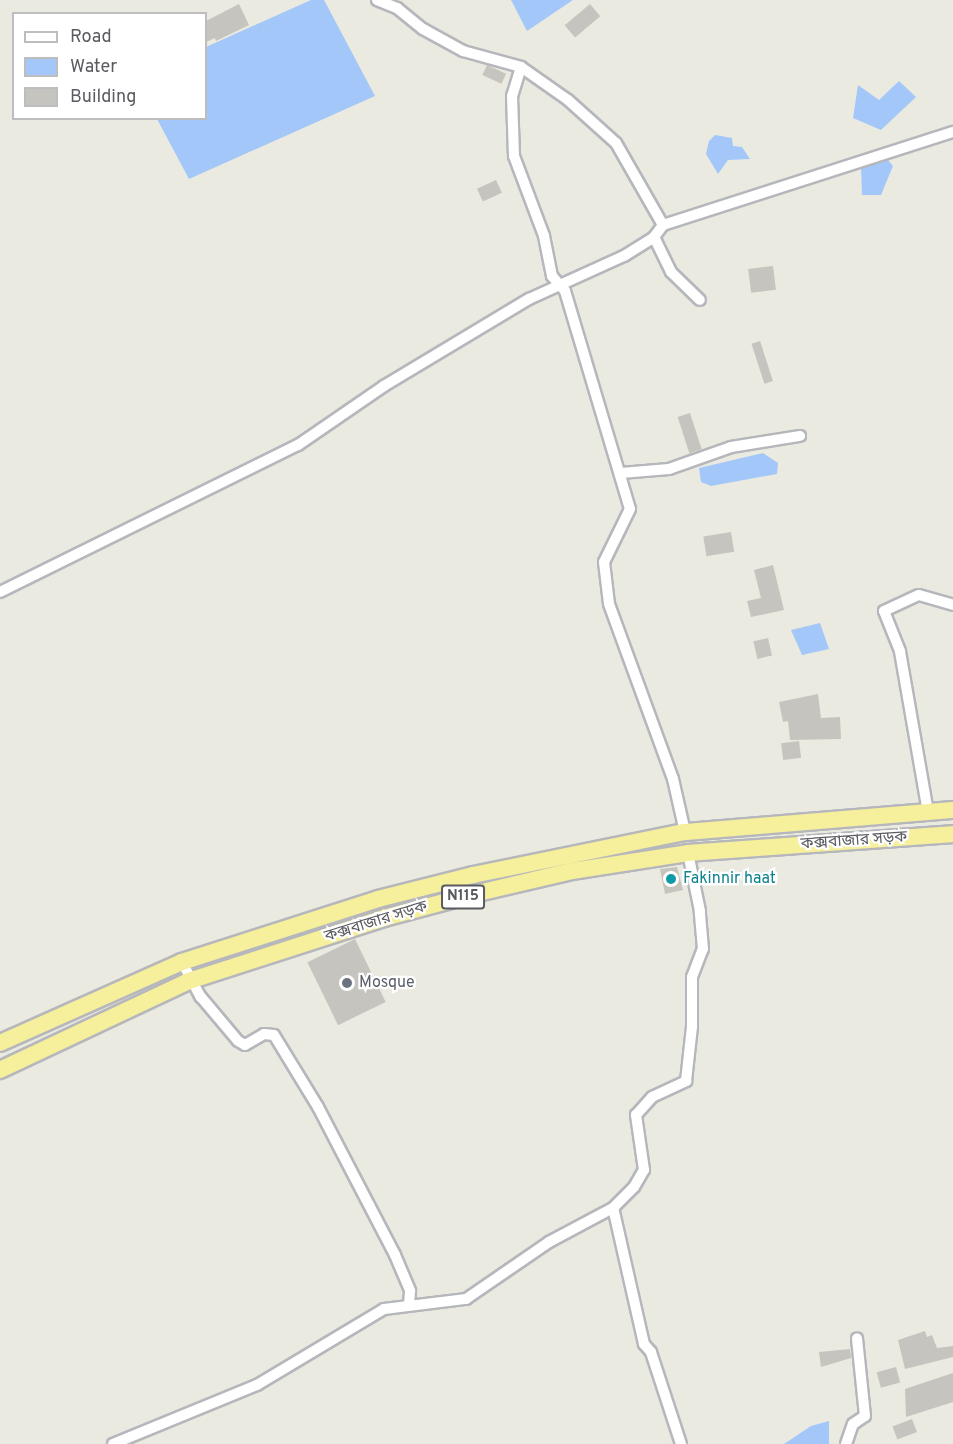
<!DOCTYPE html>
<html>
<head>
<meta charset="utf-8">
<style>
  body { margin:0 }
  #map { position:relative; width:953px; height:1444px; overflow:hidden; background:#ebeae0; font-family:Overpass,"Noto Sans Bengali",sans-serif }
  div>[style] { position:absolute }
  .water>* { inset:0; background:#a3c7f8 }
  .building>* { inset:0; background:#c6c4be; transform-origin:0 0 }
  .roads { filter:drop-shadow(2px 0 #b6b7bc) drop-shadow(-2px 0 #b6b7bc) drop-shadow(0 2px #b6b7bc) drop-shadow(0 -2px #b6b7bc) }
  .minor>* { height:10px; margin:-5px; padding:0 5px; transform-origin:5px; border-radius:5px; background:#fff }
  .trunk>* { height:16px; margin:-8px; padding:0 8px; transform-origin:8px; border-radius:8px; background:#f6ef9b }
  .dots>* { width:16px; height:16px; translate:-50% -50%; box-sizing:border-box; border:3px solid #fff; border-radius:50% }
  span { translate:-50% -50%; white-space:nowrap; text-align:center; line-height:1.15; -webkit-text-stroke:4.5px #fff; paint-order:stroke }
  .shield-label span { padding:2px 4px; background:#fff; border:2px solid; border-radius:4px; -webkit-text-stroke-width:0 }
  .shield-label { font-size:15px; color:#595b60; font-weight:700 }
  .street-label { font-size:16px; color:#595b60 }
  .culture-label { font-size:16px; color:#0d838f }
  .left { translate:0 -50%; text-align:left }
  .worship-label { font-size:16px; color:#5b616d }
  .legend { position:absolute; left:12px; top:12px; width:195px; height:108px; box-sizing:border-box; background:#fff; border:2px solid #bdbdbf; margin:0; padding:8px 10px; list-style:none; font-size:18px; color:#595b60 }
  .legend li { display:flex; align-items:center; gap:12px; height:30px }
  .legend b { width:30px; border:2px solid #bdbdbf }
</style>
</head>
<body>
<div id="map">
  <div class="water">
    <div style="clip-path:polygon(311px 0,324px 0,375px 96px,189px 179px,157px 119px,206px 118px,206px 47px)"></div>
    <div style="clip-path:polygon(511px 0,573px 0,527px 31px)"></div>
    <div style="clip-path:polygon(899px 81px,916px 97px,881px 130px,853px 118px,858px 85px,879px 100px)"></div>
    <div style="clip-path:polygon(715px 135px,732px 138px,733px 146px,742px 147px,750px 159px,728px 160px,718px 174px,706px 154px,709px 141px)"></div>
    <div style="clip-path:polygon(888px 160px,893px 166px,881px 195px,862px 195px,861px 166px)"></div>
    <div style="clip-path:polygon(763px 453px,778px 463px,777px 474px,711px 486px,701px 482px,699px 468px)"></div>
    <div style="clip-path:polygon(820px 623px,829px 649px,802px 655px,791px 630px)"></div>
    <div style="clip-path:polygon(829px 1421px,829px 1444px,784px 1444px,811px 1426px)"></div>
  </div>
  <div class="building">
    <div style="clip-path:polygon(239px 4px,249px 25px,216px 41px,215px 38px,206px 42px,206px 21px)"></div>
    <div style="left:590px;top:4px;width:16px;height:33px;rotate:50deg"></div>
    <div style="left:487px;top:65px;width:21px;height:11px;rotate:25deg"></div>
    <div style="left:496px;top:180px;width:14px;height:21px;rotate:65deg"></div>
    <div style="left:773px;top:266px;width:24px;height:25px;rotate:83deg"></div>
    <div style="left:760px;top:341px;width:42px;height:9px;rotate:72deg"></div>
    <div style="left:690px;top:413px;width:38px;height:13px;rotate:72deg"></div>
    <div style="left:731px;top:532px;width:20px;height:28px;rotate:81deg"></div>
    <div style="clip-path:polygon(773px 565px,784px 610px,751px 617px,747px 601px,761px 598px,754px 570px)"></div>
    <div style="left:768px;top:638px;width:18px;height:15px;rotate:77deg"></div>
    <div style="clip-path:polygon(818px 694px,821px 718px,840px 717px,841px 739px,790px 740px,788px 721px,783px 722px,779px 702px)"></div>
    <div style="left:799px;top:741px;width:17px;height:18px;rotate:83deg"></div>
    <div style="clip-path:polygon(677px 867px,683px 890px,665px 894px,660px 869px)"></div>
    <div style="left:355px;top:939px;width:70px;height:53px;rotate:64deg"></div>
    <div style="clip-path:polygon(925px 1331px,927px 1337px,932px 1335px,937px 1348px,953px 1346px,953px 1357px,905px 1369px,898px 1340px)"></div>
    <div style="clip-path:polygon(850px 1349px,851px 1358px,821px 1367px,819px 1352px)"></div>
    <div style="left:896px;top:1367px;width:16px;height:20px;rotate:75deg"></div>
    <div style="clip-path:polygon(953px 1373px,953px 1402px,906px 1417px,905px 1389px)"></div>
    <div style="left:912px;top:1419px;width:14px;height:21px;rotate:69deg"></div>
  </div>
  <div class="roads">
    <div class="minor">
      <div style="left:377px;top:0;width:22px;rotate:22deg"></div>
      <div style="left:397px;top:8px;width:33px;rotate:39deg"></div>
      <div style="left:423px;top:29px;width:46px;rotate:28.8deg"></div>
      <div style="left:463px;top:51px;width:60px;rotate:15.4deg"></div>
      <div style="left:521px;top:67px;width:57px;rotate:35.1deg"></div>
      <div style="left:568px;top:100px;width:64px;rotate:41.9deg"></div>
      <div style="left:616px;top:143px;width:95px;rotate:60.2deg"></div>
      <div style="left:521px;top:67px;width:30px;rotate:107deg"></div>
      <div style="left:512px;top:96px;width:60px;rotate:88.1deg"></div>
      <div style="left:514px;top:156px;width:85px;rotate:69.4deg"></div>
      <div style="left:544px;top:236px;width:41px;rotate:78.7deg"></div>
      <div style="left:552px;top:276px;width:20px;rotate:49deg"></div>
      <div style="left:565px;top:291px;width:227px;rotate:73.4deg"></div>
      <div style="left:630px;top:509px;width:59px;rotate:116.1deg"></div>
      <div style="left:604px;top:562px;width:42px;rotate:83.2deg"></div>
      <div style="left:609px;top:604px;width:186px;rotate:69.9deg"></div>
      <div style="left:673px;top:779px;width:54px;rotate:77.2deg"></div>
      <div style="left:654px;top:237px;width:39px;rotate:64deg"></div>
      <div style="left:671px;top:272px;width:40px;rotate:44deg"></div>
      <div style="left:621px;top:473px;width:48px;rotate:-4.8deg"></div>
      <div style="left:669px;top:469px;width:66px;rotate:-19.5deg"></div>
      <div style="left:731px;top:447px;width:70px;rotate:-9.1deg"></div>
      <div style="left:0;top:592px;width:332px;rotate:-26.3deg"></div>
      <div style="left:298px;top:445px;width:104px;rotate:-34.5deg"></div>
      <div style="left:384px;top:386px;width:169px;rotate:-31deg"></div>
      <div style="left:529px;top:299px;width:104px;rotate:-24.4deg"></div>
      <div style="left:624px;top:256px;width:36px;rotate:-32deg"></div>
      <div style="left:654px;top:237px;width:15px;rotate:-53deg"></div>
      <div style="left:663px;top:225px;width:305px;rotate:-17.8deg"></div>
      <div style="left:928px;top:812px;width:163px;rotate:-99.9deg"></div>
      <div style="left:900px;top:651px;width:43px;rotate:-111.8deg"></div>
      <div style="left:884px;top:611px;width:38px;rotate:-25deg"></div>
      <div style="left:919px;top:595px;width:35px;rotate:16deg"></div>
      <div style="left:182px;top:962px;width:40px;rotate:62deg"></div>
      <div style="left:201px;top:997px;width:57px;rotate:49.9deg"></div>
      <div style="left:238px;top:1041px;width:8px;rotate:30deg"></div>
      <div style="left:245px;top:1045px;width:22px;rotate:-30deg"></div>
      <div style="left:264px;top:1034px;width:10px;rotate:6deg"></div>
      <div style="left:274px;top:1035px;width:84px;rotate:58.6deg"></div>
      <div style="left:318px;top:1107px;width:167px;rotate:62.5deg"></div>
      <div style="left:395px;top:1255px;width:39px;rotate:67deg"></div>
      <div style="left:410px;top:1291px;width:14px;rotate:94deg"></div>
      <div style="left:113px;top:1444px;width:156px;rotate:-22.3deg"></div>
      <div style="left:257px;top:1385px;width:148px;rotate:-30.9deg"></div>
      <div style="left:384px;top:1309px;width:83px;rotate:-7deg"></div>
      <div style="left:466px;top:1299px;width:101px;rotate:-34.5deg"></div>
      <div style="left:549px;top:1242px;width:72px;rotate:-28deg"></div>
      <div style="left:681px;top:1444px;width:97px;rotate:-108.1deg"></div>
      <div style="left:651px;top:1352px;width:11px;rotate:-131deg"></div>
      <div style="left:644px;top:1344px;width:139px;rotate:-102.8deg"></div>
      <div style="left:613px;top:1208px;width:30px;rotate:-45deg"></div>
      <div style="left:634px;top:1187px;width:20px;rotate:-60deg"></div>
      <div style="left:644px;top:1170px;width:56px;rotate:-98.3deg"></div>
      <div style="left:636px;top:1115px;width:24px;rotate:-48deg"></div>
      <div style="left:652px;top:1097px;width:38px;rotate:-25deg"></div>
      <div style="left:686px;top:1081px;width:54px;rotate:-83.7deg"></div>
      <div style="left:692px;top:1027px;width:50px;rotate:-90deg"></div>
      <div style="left:692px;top:977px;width:30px;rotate:-69deg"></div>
      <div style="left:703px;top:949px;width:38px;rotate:-95deg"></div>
      <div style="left:700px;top:911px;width:59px;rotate:-101.7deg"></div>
      <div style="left:846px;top:1444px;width:21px;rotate:-71deg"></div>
      <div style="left:853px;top:1424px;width:14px;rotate:-34deg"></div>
      <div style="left:865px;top:1416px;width:78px;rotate:-95.9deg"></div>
    </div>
    <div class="trunk">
      <div style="left:0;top:1043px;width:199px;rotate:-24deg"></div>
      <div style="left:182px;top:962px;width:206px;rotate:-17.8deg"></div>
      <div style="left:378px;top:899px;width:98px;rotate:-14.2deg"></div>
      <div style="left:473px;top:875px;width:216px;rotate:-11.5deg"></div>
      <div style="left:685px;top:832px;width:269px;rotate:-4.7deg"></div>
      <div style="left:0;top:1070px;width:209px;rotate:-25.2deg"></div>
      <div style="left:189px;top:981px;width:205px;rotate:-17.9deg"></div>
      <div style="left:384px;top:918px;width:97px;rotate:-14.9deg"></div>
      <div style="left:478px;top:893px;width:97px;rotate:-13.2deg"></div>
      <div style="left:572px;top:871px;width:117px;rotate:-8.8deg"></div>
      <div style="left:688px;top:853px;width:266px;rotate:-4.1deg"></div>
    </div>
  </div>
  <div class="dots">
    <div style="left:671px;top:879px;background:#0f9aa8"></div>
    <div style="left:347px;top:983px;background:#6b7280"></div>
  </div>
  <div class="shield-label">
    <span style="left:463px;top:897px">N115</span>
  </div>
  <div class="street-label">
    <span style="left:854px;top:841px;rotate:-4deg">কক্সবাজার সড়ক</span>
    <span style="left:376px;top:922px;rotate:-17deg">কক্সবাজার সড়ক</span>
  </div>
  <div class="culture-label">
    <span class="left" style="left:683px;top:879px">Fakinnir haat</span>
  </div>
  <div class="worship-label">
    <span class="left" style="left:359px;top:983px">Mosque</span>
  </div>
  <ul class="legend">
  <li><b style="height:8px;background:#fff"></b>Road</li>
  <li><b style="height:16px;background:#a3c7f8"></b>Water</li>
  <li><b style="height:16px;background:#c6c4be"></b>Building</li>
  </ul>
</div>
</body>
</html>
